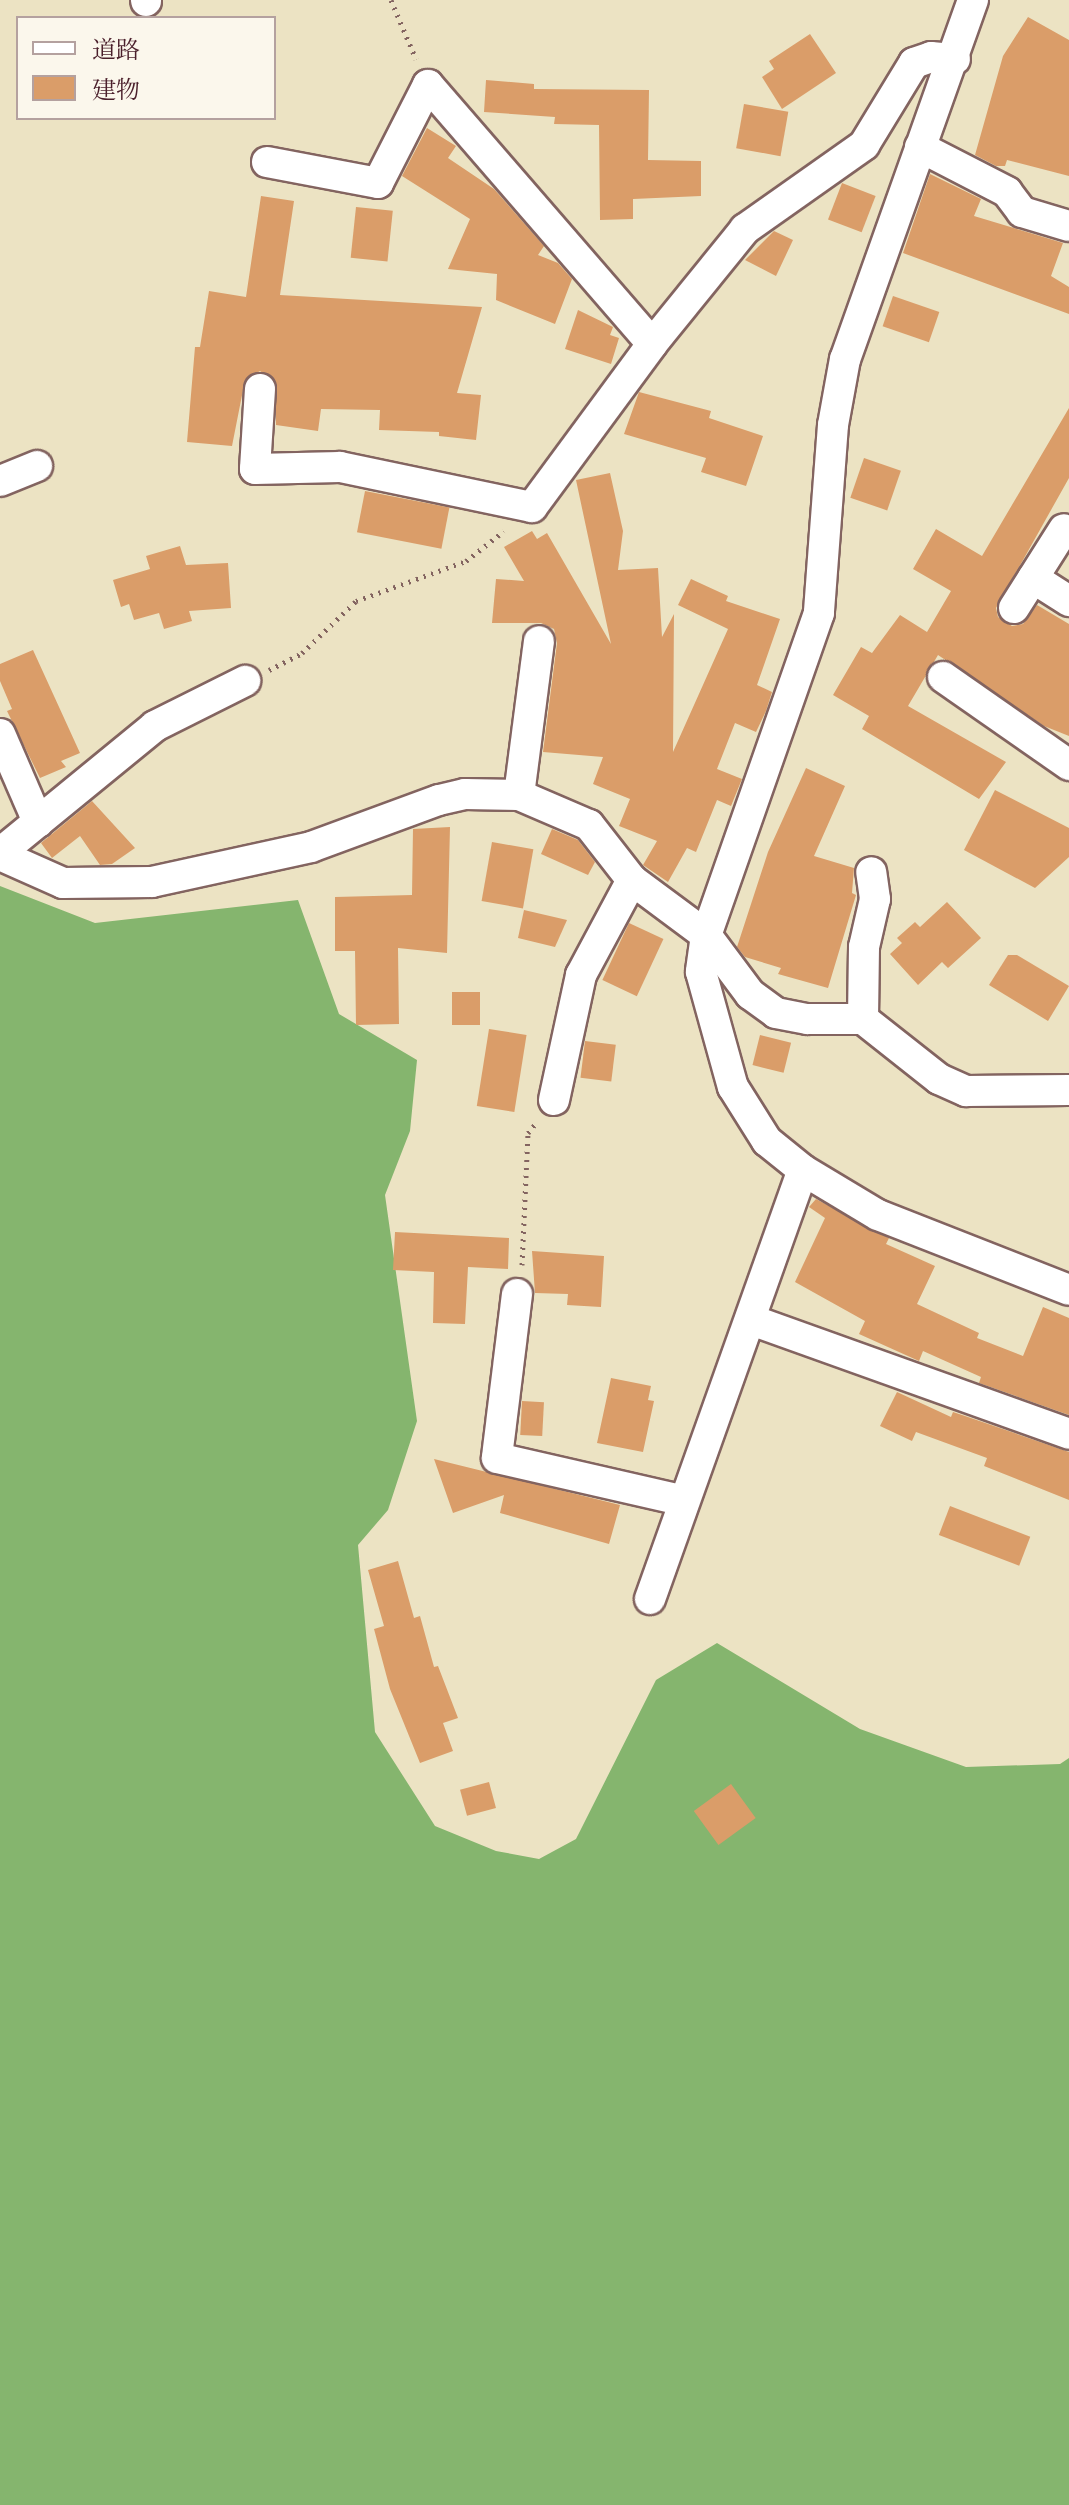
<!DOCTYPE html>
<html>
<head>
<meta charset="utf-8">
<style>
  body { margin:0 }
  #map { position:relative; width:1069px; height:2505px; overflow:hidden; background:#ece3c3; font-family:Cardo,"Noto Serif JP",serif }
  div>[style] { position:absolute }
  .forest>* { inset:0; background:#85b56e }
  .building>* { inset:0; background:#da9d69; transform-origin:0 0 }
  .path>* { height:5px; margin-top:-2.5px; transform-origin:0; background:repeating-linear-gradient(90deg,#836460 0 2px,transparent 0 8px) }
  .roads { filter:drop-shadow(2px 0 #836460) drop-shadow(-2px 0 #836460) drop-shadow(0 2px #836460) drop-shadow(0 -2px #836460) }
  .minor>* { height:30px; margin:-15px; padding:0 15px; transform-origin:15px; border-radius:15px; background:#fff }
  span { translate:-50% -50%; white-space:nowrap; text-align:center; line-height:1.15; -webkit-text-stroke:8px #fbf7ec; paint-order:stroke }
  .legend { position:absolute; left:16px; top:16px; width:260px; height:104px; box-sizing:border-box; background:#fbf7ec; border:2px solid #b4a19f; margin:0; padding:10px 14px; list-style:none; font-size:24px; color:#4a1f2b }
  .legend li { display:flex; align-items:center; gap:16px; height:40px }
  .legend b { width:40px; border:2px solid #b4a19f }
</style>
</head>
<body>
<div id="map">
  <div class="forest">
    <div style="clip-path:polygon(0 886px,95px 923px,298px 900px,339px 1014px,417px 1060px,410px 1131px,385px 1195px,417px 1421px,388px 1510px,358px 1545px,375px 1732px,435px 1826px,496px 1851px,539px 1859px,576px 1839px,656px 1680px,717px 1643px,860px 1729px,966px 1767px,1060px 1764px,1069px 1758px,1069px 2505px,0 2505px)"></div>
  </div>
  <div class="building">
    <div style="clip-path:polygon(1028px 17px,1069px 40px,1069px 176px,1007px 160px,1005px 166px,996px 166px,975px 155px,1003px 56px)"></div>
    <div style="clip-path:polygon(810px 34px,836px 73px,782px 109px,762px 77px,774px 69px,769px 61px)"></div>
    <div style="clip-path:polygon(486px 80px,534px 84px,534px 89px,649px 90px,648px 160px,701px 161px,701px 196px,633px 199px,633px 219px,600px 220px,599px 125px,554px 124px,555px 117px,484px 112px)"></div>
    <div style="left:744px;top:104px;width:45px;height:45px;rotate:10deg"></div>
    <div style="clip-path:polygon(427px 128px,456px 146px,448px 158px,494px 189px,544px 246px,538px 255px,558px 263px,572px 279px,555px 324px,496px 300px,497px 274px,448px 269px,470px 219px,402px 176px)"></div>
    <div style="clip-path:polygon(930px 174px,981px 199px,974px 216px,1063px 243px,1051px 276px,1069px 287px,1069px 314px,903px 253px)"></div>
    <div style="left:842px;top:183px;width:36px;height:39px;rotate:21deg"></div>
    <div style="clip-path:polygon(261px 196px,294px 201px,280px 295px,482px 307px,457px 393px,481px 395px,476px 440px,439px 436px,439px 432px,379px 430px,380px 410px,321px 409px,318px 431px,276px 425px,276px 382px,260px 371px,245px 380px,232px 446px,187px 442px,195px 347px,200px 347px,209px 291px,246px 297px)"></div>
    <div style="left:356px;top:207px;width:37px;height:51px;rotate:6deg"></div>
    <div style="clip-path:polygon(774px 231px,793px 240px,776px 276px,745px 260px)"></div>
    <div style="left:893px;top:296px;width:49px;height:32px;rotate:19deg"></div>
    <div style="clip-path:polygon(578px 310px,613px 327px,610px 335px,619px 338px,611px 364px,565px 349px)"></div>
    <div style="clip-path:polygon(639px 392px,711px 411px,709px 418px,763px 436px,746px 486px,701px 472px,706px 458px,624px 434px)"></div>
    <div style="clip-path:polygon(1069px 408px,1069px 478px,996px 608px,998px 617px,1012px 626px,1023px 624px,1037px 605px,1069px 624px,1069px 736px,1044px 726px,938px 655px,908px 706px,1006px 762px,979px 799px,862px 729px,869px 716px,833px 695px,861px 647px,872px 653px,900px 615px,927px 632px,951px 591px,913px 569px,936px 529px,982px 556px)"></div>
    <div style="left:864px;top:458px;width:39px;height:42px;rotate:19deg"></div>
    <div style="clip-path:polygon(610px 473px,623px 531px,618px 570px,658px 568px,662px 637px,674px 614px,673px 752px,728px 629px,678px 605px,691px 579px,728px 596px,726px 601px,780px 619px,757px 685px,772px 692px,766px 711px,756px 732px,735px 723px,717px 769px,742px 779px,731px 806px,717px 800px,696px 852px,687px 848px,668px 882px,643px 865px,657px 841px,619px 826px,630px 799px,593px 784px,603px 757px,543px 752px,557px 643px,554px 629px,541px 623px,492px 623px,496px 579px,524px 581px,504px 547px,532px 531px,537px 539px,547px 533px,611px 644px,576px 480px)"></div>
    <div style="left:365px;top:491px;width:86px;height:42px;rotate:11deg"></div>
    <div style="clip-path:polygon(180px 546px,186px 565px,228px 563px,231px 608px,189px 611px,192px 621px,164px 629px,159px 613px,134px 620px,129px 604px,121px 607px,113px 580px,150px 569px,146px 556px)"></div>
    <div style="clip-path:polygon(33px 650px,80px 753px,61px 761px,66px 767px,40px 778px,7px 711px,12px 709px,0 681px,0 664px)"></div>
    <div style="clip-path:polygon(806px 768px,845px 786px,814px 856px,854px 868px,852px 893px,856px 895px,828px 988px,778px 974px,781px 968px,745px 957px,737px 947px,768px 852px)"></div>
    <div style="clip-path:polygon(995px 790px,1069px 828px,1069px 857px,1035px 888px,964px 850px)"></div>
    <div style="clip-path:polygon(92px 801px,135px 848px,112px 864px,100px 865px,80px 836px,52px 858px,41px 843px)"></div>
    <div style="clip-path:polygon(450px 827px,447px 953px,398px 948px,399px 1024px,356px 1025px,355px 951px,335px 951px,335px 897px,412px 895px,413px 829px)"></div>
    <div style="clip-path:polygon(552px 829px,578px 840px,595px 862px,588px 875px,541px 854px)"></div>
    <div style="left:492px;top:842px;width:42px;height:60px;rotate:10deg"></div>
    <div style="clip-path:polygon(947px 902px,981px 938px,948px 968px,942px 962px,918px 985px,890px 954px,902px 943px,897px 938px,915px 922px,920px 927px)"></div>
    <div style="clip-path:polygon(524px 910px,567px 920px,555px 947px,518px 938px)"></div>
    <div style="left:629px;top:923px;width:38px;height:63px;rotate:25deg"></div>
    <div style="clip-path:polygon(1008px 955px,1017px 955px,1069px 986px,1048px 1021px,989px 985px)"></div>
    <div style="left:452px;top:992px;width:28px;height:33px"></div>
    <div style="left:489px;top:1029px;width:38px;height:78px;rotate:9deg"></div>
    <div style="left:760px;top:1035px;width:32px;height:31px;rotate:14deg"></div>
    <div style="left:585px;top:1041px;width:31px;height:37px;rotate:7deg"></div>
    <div style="clip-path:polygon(816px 1199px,889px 1238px,886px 1244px,935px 1266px,917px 1304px,979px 1333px,977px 1338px,1023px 1356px,1043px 1307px,1069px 1318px,1069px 1415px,979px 1383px,981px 1377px,923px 1351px,919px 1361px,859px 1334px,865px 1321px,795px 1282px,825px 1218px,809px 1207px)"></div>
    <div style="clip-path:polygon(395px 1232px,509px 1238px,508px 1269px,468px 1267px,465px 1324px,433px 1323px,434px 1272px,393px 1270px)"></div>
    <div style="clip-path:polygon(532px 1251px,604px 1256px,601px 1307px,567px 1305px,568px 1294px,535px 1293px)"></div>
    <div style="clip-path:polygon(611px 1378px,651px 1386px,648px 1400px,654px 1401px,643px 1452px,597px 1443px)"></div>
    <div style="clip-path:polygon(897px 1392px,951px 1417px,953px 1412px,965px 1416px,1069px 1452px,1069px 1500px,984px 1466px,987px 1458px,916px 1432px,912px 1441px,880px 1426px)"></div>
    <div style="left:522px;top:1401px;width:22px;height:34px;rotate:3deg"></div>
    <div style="clip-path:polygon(434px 1459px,620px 1505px,609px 1544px,500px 1513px,504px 1495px,453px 1513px)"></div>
    <div style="left:950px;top:1506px;width:86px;height:31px;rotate:21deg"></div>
    <div style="clip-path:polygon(398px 1561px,414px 1618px,420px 1616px,434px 1667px,438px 1666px,458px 1718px,443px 1723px,453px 1751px,420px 1763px,390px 1689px,374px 1629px,384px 1626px,368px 1570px)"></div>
    <div style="left:489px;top:1782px;width:27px;height:30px;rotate:75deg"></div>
    <div style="left:731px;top:1784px;width:42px;height:46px;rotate:54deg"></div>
  </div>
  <div class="path">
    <div style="left:391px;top:0;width:64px;rotate:67deg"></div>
    <div style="left:269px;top:670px;width:37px;rotate:-27deg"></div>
    <div style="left:302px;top:653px;width:75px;rotate:-43.9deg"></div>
    <div style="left:356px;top:601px;width:117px;rotate:-20deg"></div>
    <div style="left:466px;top:561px;width:48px;rotate:-38.3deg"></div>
    <div style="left:522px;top:1265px;width:132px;rotate:-87.4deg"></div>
    <div style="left:528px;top:1133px;width:13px;rotate:-51deg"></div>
  </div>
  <div class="roads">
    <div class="minor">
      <div style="left:146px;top:0;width:1px;rotate:90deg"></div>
      <div style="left:973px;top:0;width:381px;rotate:109.6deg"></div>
      <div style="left:845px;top:359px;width:67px;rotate:100.3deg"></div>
      <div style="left:833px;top:425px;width:189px;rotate:94.3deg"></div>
      <div style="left:819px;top:613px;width:341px;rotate:109.3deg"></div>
      <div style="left:706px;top:935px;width:37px;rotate:98deg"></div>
      <div style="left:701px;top:972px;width:119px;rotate:74.5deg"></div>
      <div style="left:733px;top:1087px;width:64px;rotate:57.8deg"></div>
      <div style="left:767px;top:1141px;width:46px;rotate:38.9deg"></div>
      <div style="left:803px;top:1170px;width:87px;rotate:31deg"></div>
      <div style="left:878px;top:1215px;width:205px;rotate:21.4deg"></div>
      <div style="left:920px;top:147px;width:98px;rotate:27.3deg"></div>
      <div style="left:1007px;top:192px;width:25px;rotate:53deg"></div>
      <div style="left:1022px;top:212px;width:49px;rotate:16.6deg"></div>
      <div style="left:267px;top:162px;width:113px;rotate:10.7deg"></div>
      <div style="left:378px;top:183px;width:110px;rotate:-63deg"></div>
      <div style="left:428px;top:85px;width:342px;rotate:49.1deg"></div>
      <div style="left:260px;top:389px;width:80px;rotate:93.6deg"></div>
      <div style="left:255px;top:469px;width:85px;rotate:-1.3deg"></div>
      <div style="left:340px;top:467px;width:196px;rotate:11.8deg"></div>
      <div style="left:532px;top:507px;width:202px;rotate:-53.6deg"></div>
      <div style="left:652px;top:344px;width:148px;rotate:-51deg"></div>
      <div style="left:745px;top:229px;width:146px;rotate:-35.2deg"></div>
      <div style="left:864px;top:145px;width:96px;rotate:-58.6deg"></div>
      <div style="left:914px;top:63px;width:18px;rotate:-19deg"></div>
      <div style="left:931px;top:57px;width:24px;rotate:5deg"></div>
      <div style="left:0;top:481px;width:40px;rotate:-22deg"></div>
      <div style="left:1033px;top:578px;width:43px;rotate:32.6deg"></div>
      <div style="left:1014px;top:608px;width:93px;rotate:-57.7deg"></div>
      <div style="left:943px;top:677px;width:154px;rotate:34.9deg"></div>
      <div style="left:0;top:734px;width:96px;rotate:66.6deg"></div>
      <div style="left:519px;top:795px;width:155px;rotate:-82.6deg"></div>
      <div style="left:0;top:853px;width:200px;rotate:-39.3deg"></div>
      <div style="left:155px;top:726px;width:101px;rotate:-26.6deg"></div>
      <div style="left:0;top:855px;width:69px;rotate:24deg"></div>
      <div style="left:63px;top:883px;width:89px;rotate:-0.6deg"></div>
      <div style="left:152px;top:882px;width:163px;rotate:-12.4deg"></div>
      <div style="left:311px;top:847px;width:136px;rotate:-20.2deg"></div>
      <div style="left:439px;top:800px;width:27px;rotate:-13deg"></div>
      <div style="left:465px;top:794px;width:54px;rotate:1.1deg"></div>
      <div style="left:519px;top:795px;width:76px;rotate:23.2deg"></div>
      <div style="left:589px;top:825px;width:70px;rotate:52deg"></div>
      <div style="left:632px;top:880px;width:92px;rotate:36.6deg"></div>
      <div style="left:706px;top:935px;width:74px;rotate:53.3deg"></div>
      <div style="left:750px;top:994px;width:32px;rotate:36deg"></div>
      <div style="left:776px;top:1013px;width:32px;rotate:11deg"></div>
      <div style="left:807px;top:1019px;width:56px"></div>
      <div style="left:863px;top:1019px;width:97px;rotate:38.3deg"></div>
      <div style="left:939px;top:1079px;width:30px;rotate:24deg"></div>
      <div style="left:966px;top:1091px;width:103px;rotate:-0.6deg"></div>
      <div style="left:863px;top:1019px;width:72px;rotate:-89.2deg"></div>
      <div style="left:864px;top:947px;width:49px;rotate:-77.1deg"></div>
      <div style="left:875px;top:899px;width:27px;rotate:-98deg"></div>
      <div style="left:554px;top:1100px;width:128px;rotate:-77.8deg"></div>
      <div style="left:581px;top:975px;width:108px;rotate:-61.8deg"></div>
      <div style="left:517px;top:1294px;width:165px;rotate:97deg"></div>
      <div style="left:497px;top:1458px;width:192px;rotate:12.9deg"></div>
      <div style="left:754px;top:1321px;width:335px;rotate:19.7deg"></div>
      <div style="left:650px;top:1599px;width:455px;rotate:-70.4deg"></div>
    </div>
  </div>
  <ul class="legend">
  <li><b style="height:10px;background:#fff"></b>道路</li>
  <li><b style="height:22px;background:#da9d69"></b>建物</li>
  </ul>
</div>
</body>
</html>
